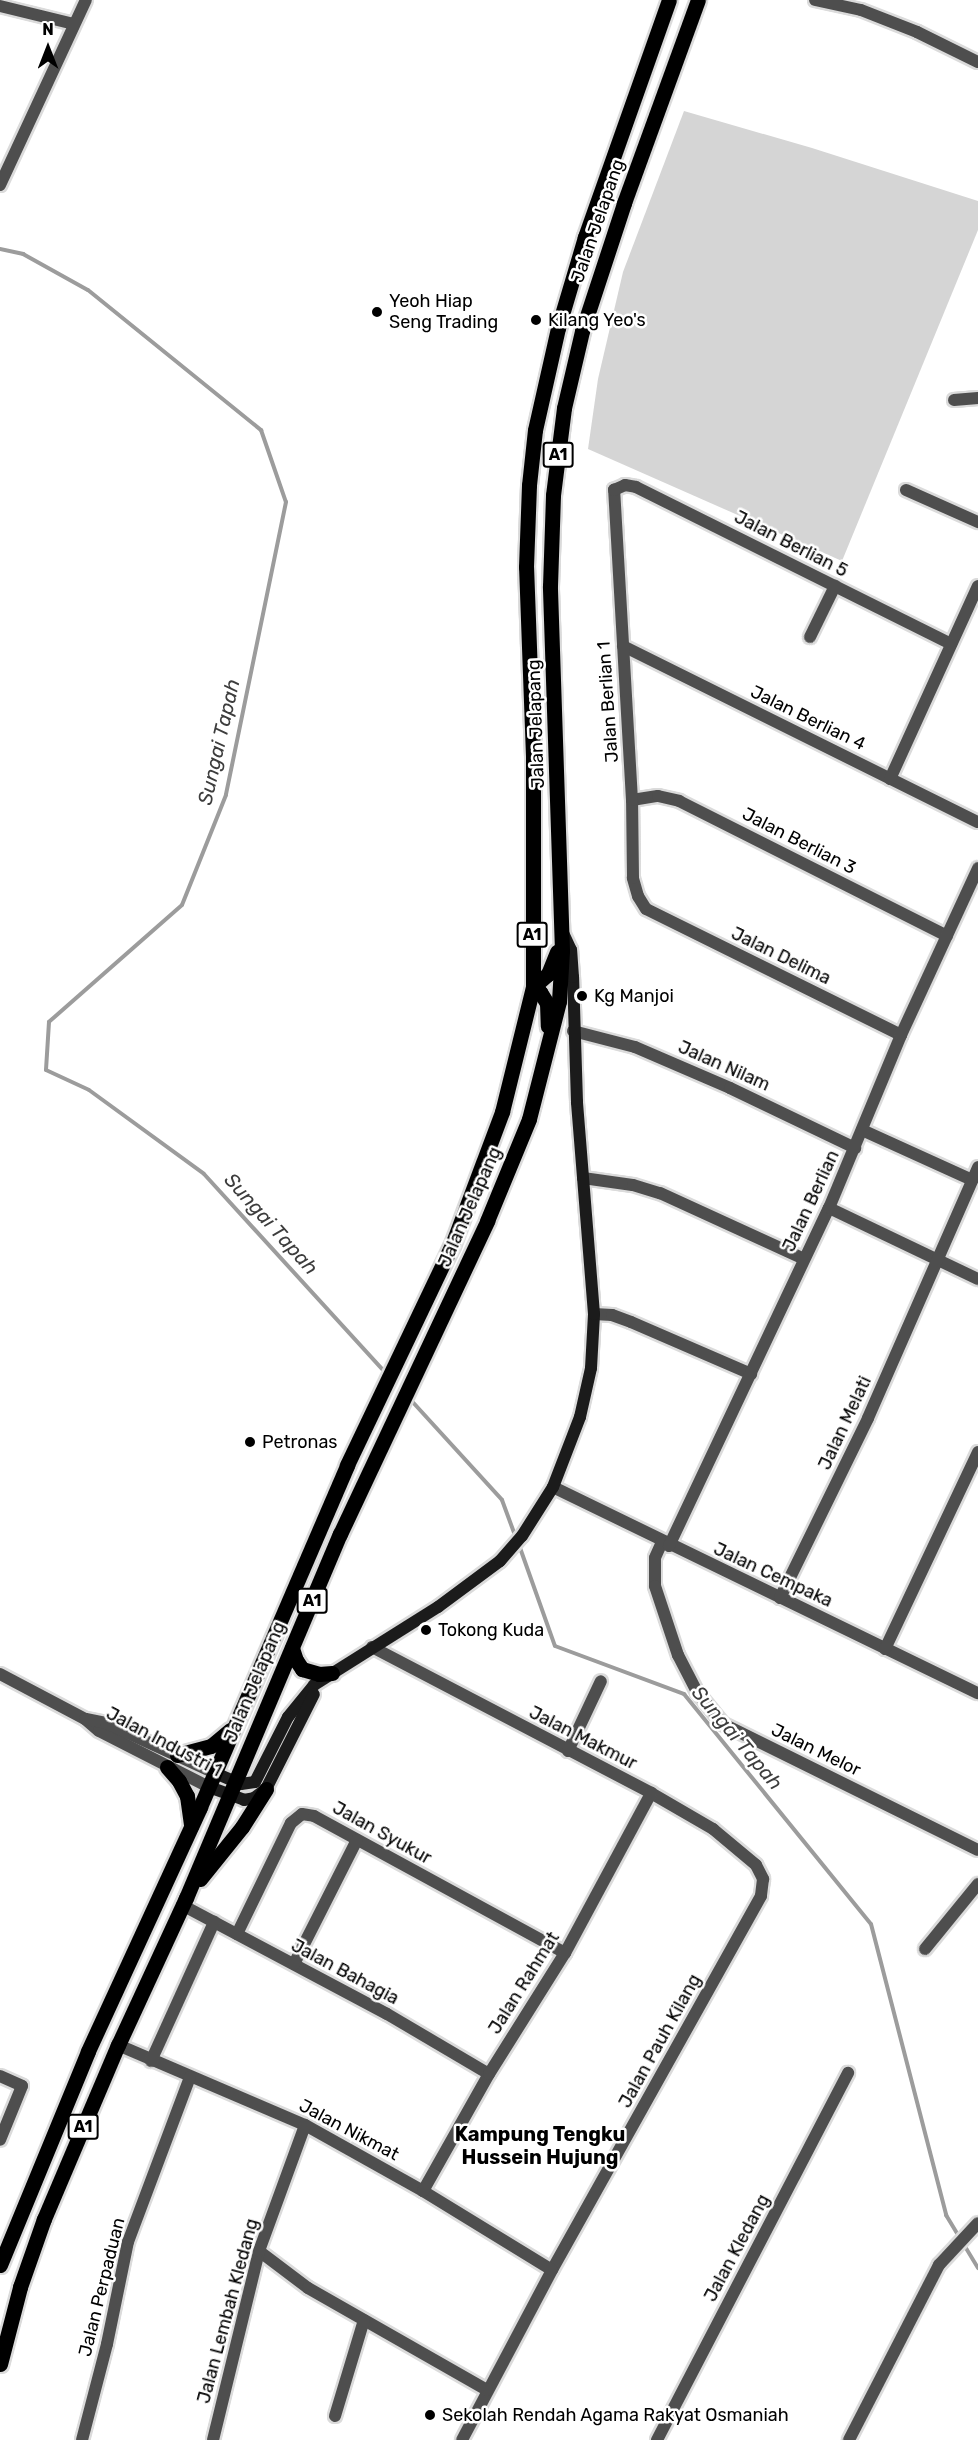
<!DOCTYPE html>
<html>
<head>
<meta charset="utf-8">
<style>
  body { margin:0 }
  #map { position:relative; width:978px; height:2440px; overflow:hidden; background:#fff; font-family:Rubik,sans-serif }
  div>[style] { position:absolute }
  .green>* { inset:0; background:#d5d5d5 }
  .stream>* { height:4px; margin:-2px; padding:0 2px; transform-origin:2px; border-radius:2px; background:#9c9c9c }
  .roads { filter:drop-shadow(2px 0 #dbdbdb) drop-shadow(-2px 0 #dbdbdb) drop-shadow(0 2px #dbdbdb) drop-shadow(0 -2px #dbdbdb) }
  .street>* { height:12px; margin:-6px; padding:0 6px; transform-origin:6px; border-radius:6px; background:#4e4e4e }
  .secondary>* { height:12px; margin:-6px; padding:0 6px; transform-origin:6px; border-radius:6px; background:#1b1b1b }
  .primary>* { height:15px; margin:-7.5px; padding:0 7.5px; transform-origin:7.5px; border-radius:7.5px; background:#000 }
  .dots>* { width:16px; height:16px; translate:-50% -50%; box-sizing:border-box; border:3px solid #fff; border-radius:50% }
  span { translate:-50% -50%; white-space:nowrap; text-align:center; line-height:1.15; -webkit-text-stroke:5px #fff; paint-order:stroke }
  .shield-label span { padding:2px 4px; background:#fff; border:2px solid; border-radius:4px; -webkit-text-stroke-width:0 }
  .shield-label { font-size:16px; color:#000; font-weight:700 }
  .street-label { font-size:18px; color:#000 }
  .poi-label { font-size:18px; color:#000 }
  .left { translate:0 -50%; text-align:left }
  .water-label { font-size:20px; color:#3d3d3d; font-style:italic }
  .neighbourhood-label { font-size:20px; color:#000; font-weight:700 }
  .north { position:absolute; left:18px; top:18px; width:60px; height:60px; -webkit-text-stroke:4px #fff; paint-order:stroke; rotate:0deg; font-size:16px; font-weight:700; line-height:24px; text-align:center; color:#000 }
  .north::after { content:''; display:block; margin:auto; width:21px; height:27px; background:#000; clip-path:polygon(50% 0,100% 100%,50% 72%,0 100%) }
</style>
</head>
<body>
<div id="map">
  <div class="green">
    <div style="clip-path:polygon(684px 111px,812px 148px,978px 201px,978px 230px,842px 561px,588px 449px,598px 379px,623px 272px)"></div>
  </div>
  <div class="stream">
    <div style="left:0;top:249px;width:24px;rotate:12deg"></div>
    <div style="left:23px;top:254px;width:74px;rotate:29deg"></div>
    <div style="left:88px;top:290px;width:223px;rotate:39deg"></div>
    <div style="left:261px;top:430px;width:76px;rotate:70.9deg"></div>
    <div style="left:286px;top:502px;width:299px;rotate:101.6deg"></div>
    <div style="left:226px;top:795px;width:118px;rotate:111.8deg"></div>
    <div style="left:182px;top:905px;width:177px;rotate:138.7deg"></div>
    <div style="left:49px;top:1022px;width:48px;rotate:93.6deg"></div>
    <div style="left:46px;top:1070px;width:47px;rotate:24.9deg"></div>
    <div style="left:89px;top:1090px;width:142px;rotate:36.1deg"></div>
    <div style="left:204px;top:1174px;width:270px;rotate:47.6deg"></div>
    <div style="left:409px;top:1398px;width:138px;rotate:47.6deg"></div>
    <div style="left:502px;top:1500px;width:40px;rotate:69.8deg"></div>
    <div style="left:519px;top:1545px;width:107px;rotate:70.4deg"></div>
    <div style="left:555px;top:1646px;width:138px;rotate:20.4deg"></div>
    <div style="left:684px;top:1694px;width:296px;rotate:50.9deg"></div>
    <div style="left:871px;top:1924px;width:301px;rotate:75.5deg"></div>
    <div style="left:946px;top:2215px;width:62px;rotate:58.9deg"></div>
  </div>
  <div class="roads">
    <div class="street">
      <div style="left:815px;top:0;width:47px;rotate:12.3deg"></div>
      <div style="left:861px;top:10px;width:60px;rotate:21.4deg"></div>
      <div style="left:917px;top:32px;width:68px;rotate:26.2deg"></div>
      <div style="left:0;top:6px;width:76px;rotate:13.7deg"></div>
      <div style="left:0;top:185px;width:204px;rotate:-65.1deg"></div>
      <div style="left:954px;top:400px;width:24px;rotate:-5deg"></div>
      <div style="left:906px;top:490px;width:79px;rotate:24deg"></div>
      <div style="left:810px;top:637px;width:57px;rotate:-63.9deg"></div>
      <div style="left:623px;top:646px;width:396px;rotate:26.4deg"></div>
      <div style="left:890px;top:779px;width:212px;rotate:-65.5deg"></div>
      <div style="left:632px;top:800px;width:26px;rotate:-9deg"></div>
      <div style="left:658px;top:796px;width:22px;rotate:13deg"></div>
      <div style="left:679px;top:801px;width:300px;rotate:26.7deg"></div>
      <div style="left:573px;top:1031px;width:64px;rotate:14.5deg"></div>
      <div style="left:635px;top:1047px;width:103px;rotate:23.3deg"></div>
      <div style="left:730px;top:1088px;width:139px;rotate:25.6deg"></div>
      <div style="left:901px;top:1035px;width:284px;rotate:-153.7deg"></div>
      <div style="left:646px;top:909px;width:15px;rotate:-122deg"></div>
      <div style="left:638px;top:896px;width:19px;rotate:-106deg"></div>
      <div style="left:633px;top:878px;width:78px;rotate:-90.7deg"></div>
      <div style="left:632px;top:800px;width:311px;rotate:-93.3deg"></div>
      <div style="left:614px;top:490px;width:12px;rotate:-24deg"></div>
      <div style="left:625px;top:485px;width:11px;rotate:10deg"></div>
      <div style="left:636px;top:487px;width:352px;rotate:26.5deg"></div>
      <div style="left:862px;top:1130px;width:121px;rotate:24.4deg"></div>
      <div style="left:583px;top:1178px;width:50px;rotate:8deg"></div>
      <div style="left:633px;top:1185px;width:28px;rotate:17deg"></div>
      <div style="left:660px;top:1193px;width:158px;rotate:24.6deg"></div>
      <div style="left:829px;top:1208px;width:165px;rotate:25.5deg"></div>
      <div style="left:594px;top:1314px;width:18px;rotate:3deg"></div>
      <div style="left:612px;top:1315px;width:20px;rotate:20deg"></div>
      <div style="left:631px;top:1322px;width:131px;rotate:23.4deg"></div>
      <div style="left:553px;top:1487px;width:472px;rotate:25.9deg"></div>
      <div style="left:662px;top:1542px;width:17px;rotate:114deg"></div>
      <div style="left:655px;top:1558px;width:28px;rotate:90deg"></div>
      <div style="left:655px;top:1586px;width:73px;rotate:71.6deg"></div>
      <div style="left:678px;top:1655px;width:42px;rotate:62.8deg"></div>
      <div style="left:697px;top:1692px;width:41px;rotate:50.9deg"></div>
      <div style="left:723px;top:1724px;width:284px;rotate:26.3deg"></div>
      <div style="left:669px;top:1546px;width:374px;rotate:-64.7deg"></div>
      <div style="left:829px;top:1208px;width:187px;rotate:-67.4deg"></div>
      <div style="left:901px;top:1035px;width:184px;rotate:-65.2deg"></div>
      <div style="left:780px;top:1598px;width:200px;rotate:-63.9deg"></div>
      <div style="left:868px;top:1418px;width:274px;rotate:-66.3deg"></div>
      <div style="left:372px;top:1647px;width:315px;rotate:27.6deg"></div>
      <div style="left:651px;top:1793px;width:72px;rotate:30.1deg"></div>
      <div style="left:713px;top:1829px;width:56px;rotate:39.9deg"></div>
      <div style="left:756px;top:1865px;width:16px;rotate:63deg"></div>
      <div style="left:763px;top:1879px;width:17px;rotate:97deg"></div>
      <div style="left:761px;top:1896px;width:428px;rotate:119.2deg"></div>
      <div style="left:552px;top:2270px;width:192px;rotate:117.9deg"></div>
      <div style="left:885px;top:1649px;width:218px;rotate:-64.7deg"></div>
      <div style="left:0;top:1674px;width:96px;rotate:27.9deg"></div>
      <div style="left:85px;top:1719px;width:18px;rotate:41deg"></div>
      <div style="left:99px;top:1731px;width:123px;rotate:27deg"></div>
      <div style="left:86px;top:1719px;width:20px;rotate:11deg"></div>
      <div style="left:106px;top:1723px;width:120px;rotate:24.6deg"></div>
      <div style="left:568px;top:1751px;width:77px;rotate:-64.8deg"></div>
      <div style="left:182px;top:1905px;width:232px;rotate:28deg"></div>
      <div style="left:387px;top:2014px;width:118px;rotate:30.5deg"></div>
      <div style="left:237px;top:1934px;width:123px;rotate:-64.1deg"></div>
      <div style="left:291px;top:1823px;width:14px;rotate:-39deg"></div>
      <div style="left:302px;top:1814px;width:12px;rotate:9deg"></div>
      <div style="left:314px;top:1816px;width:286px;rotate:28.6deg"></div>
      <div style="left:925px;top:1949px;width:84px;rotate:-50.8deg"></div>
      <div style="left:294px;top:1964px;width:139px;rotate:-63.1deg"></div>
      <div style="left:118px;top:2045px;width:203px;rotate:23.2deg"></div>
      <div style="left:305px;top:2125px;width:135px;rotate:29.2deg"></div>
      <div style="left:423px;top:2191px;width:151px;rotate:31.5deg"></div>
      <div style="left:151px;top:2061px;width:153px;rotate:-65.6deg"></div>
      <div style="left:0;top:2076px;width:24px;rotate:24deg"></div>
      <div style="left:22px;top:2086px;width:58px;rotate:112.2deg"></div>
      <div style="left:423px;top:2191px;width:134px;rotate:-60.6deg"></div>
      <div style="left:489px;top:2074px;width:143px;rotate:-57.9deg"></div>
      <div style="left:565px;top:1953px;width:182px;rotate:-61.7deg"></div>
      <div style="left:259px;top:2251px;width:61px;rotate:37.1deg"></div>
      <div style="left:308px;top:2288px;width:206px;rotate:29.7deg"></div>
      <div style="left:335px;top:2416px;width:100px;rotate:-73.2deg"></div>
      <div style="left:82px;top:2440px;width:99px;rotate:-75.4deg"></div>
      <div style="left:107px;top:2344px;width:104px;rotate:-78.4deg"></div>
      <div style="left:128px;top:2242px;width:176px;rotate:-69.4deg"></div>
      <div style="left:213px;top:2440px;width:195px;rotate:-76.3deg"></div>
      <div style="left:259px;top:2251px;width:134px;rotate:-69.9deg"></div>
      <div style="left:657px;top:2440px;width:414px;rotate:-62.5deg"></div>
      <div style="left:849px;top:2440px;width:197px;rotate:-62.8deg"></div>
      <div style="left:939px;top:2265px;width:57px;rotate:-47.1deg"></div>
    </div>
    <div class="secondary">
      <div style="left:215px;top:1773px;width:28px;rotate:23deg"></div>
      <div style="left:241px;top:1784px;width:14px;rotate:-8deg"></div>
      <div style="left:255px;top:1782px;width:73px;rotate:-63.1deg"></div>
      <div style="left:288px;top:1717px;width:41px;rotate:-50.9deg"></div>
      <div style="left:314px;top:1685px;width:146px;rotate:-32.2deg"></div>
      <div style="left:438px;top:1607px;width:77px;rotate:-36.6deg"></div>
      <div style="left:500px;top:1561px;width:33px;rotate:-49deg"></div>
      <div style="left:522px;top:1536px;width:58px;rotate:-57.7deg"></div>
      <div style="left:553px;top:1487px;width:75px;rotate:-68.9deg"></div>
      <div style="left:580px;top:1417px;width:50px;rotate:-77.3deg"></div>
      <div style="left:591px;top:1368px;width:54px;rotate:-86.8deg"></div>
      <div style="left:594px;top:1314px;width:213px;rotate:-94.6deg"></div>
      <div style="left:577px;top:1102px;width:125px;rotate:-91.8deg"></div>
      <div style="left:573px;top:977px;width:27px;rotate:-94deg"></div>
      <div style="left:571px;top:950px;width:19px;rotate:-115deg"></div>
      <div style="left:209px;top:1787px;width:37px;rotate:20deg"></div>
      <div style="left:244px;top:1800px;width:10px;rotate:-11deg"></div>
      <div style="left:254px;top:1798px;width:15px;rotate:-37deg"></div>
      <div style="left:266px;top:1789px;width:106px;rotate:-63.2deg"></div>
    </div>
    <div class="primary">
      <div style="left:533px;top:987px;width:20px;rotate:-41deg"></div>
      <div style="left:548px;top:974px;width:24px;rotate:-68deg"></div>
      <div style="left:533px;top:987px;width:9px;rotate:36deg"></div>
      <div style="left:540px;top:992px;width:13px;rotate:58deg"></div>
      <div style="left:547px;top:1003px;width:23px;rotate:88deg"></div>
      <div style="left:292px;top:1648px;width:13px;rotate:72deg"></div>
      <div style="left:296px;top:1660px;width:11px;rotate:56deg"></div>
      <div style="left:302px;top:1669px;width:18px;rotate:16deg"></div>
      <div style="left:319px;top:1674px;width:13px;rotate:-4deg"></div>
      <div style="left:177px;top:1755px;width:35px;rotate:-15deg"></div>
      <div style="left:211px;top:1746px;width:25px;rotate:-40deg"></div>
      <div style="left:167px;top:1767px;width:18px;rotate:49deg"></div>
      <div style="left:179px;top:1781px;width:17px;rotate:62deg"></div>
      <div style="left:187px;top:1796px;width:30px;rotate:82deg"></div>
      <div style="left:200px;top:1879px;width:67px;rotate:-51.1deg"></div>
      <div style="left:242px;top:1827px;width:45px;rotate:-57.7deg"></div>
      <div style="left:0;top:2265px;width:231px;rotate:-67.6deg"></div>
      <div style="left:88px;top:2051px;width:268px;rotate:-65.3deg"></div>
      <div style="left:200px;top:1807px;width:372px;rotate:-66.7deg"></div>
      <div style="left:347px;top:1465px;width:244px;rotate:-64.5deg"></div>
      <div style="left:452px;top:1245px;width:142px;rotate:-69.4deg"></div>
      <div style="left:502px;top:1112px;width:129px;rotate:-76.1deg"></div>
      <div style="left:533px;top:987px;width:231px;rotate:-90deg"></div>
      <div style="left:533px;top:756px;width:189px;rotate:-92.1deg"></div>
      <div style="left:526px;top:567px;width:82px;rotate:-87.9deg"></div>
      <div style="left:529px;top:485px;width:55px;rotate:-83.8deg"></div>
      <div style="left:535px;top:430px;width:105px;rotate:-77.3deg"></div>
      <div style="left:558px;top:328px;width:95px;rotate:-73.5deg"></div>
      <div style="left:585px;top:237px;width:251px;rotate:-70.5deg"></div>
      <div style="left:0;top:2364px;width:80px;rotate:-75.4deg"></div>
      <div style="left:20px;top:2287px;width:72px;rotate:-70.6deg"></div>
      <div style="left:44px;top:2219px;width:189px;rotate:-67deg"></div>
      <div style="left:118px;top:2045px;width:162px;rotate:-65.2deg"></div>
      <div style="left:186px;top:1898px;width:395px;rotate:-67.1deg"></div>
      <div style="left:340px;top:1534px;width:346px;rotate:-64.8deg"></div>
      <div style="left:487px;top:1221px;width:110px;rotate:-67.6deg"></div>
      <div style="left:529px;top:1119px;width:122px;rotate:-75.7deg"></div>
      <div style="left:559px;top:1001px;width:50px;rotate:-86.6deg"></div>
      <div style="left:562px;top:951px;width:365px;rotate:-91.9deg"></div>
      <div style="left:550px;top:586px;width:91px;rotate:-88.1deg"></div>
      <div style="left:553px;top:495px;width:88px;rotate:-82.8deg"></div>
      <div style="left:564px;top:408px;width:79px;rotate:-76.8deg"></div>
      <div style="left:582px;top:331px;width:135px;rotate:-71.8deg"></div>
      <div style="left:624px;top:203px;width:216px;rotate:-70deg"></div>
    </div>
  </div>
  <div class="dots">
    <div style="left:377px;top:312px;background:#000"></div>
    <div style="left:536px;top:320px;background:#000"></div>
    <div style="left:582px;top:996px;background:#000"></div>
    <div style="left:250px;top:1442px;background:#000"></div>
    <div style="left:426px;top:1630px;background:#000"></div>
    <div style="left:430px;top:2415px;background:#000"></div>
  </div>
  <div class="shield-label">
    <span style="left:558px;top:455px">A1</span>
    <span style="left:532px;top:935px">A1</span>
    <span style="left:312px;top:1601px">A1</span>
    <span style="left:83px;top:2127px">A1</span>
  </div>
  <div class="street-label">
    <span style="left:598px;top:221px;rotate:-71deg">Jalan Jelapang</span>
    <span style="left:791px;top:544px;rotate:27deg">Jalan Berlian 5</span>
    <span style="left:608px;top:702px;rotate:-94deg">Jalan Berlian 1</span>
    <span style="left:808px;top:718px;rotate:26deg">Jalan Berlian 4</span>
    <span style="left:536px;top:724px;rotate:-92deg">Jalan Jelapang</span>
    <span style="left:799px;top:841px;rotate:27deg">Jalan Berlian 3</span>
    <span style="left:781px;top:956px;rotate:26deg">Jalan Delima</span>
    <span style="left:724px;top:1066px;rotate:24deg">Jalan Nilam</span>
    <span style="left:811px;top:1201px;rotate:-65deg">Jalan Berlian</span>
    <span style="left:470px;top:1207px;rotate:-66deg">Jalan Jelapang</span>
    <span style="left:845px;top:1423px;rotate:-65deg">Jalan Melati</span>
    <span style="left:773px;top:1575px;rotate:25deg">Jalan Cempaka</span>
    <span style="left:255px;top:1682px;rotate:-67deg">Jalan Jelapang</span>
    <span style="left:583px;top:1738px;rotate:27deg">Jalan Makmur</span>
    <span style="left:164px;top:1742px;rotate:28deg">Jalan Industri 1</span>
    <span style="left:816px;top:1750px;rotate:26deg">Jalan Melor</span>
    <span style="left:382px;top:1833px;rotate:29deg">Jalan Syukur</span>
    <span style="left:345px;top:1972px;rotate:28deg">Jalan Bahagia</span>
    <span style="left:524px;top:1983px;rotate:-58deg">Jalan Rahmat</span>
    <span style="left:660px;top:2041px;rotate:-61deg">Jalan Pauh Kilang</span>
    <span style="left:349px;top:2130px;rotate:28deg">Jalan Nikmat</span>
    <span style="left:737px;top:2248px;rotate:-62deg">Jalan Kledang</span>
    <span style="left:102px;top:2287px;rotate:-76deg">Jalan Perpaduan</span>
    <span style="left:228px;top:2311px;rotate:-75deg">Jalan Lembah Kledang</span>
  </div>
  <div class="poi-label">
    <span class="left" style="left:389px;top:312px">Yeoh Hiap<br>Seng Trading</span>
    <span class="left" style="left:548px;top:320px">Kilang Yeo's</span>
    <span class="left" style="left:594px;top:996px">Kg Manjoi</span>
    <span class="left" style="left:262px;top:1442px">Petronas</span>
    <span class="left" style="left:438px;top:1630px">Tokong Kuda</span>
    <span class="left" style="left:442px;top:2415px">Sekolah Rendah Agama Rakyat Osmaniah</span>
  </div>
  <div class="water-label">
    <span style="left:219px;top:742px;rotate:-77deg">Sungai Tapah</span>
    <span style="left:271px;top:1224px;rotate:48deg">Sungai Tapah</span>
    <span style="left:737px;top:1738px;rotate:50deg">Sungai Tapah</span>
  </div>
  <div class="neighbourhood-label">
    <span style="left:540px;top:2146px">Kampung Tengku<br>Hussein Hujung</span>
  </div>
  <div class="north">N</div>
</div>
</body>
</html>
